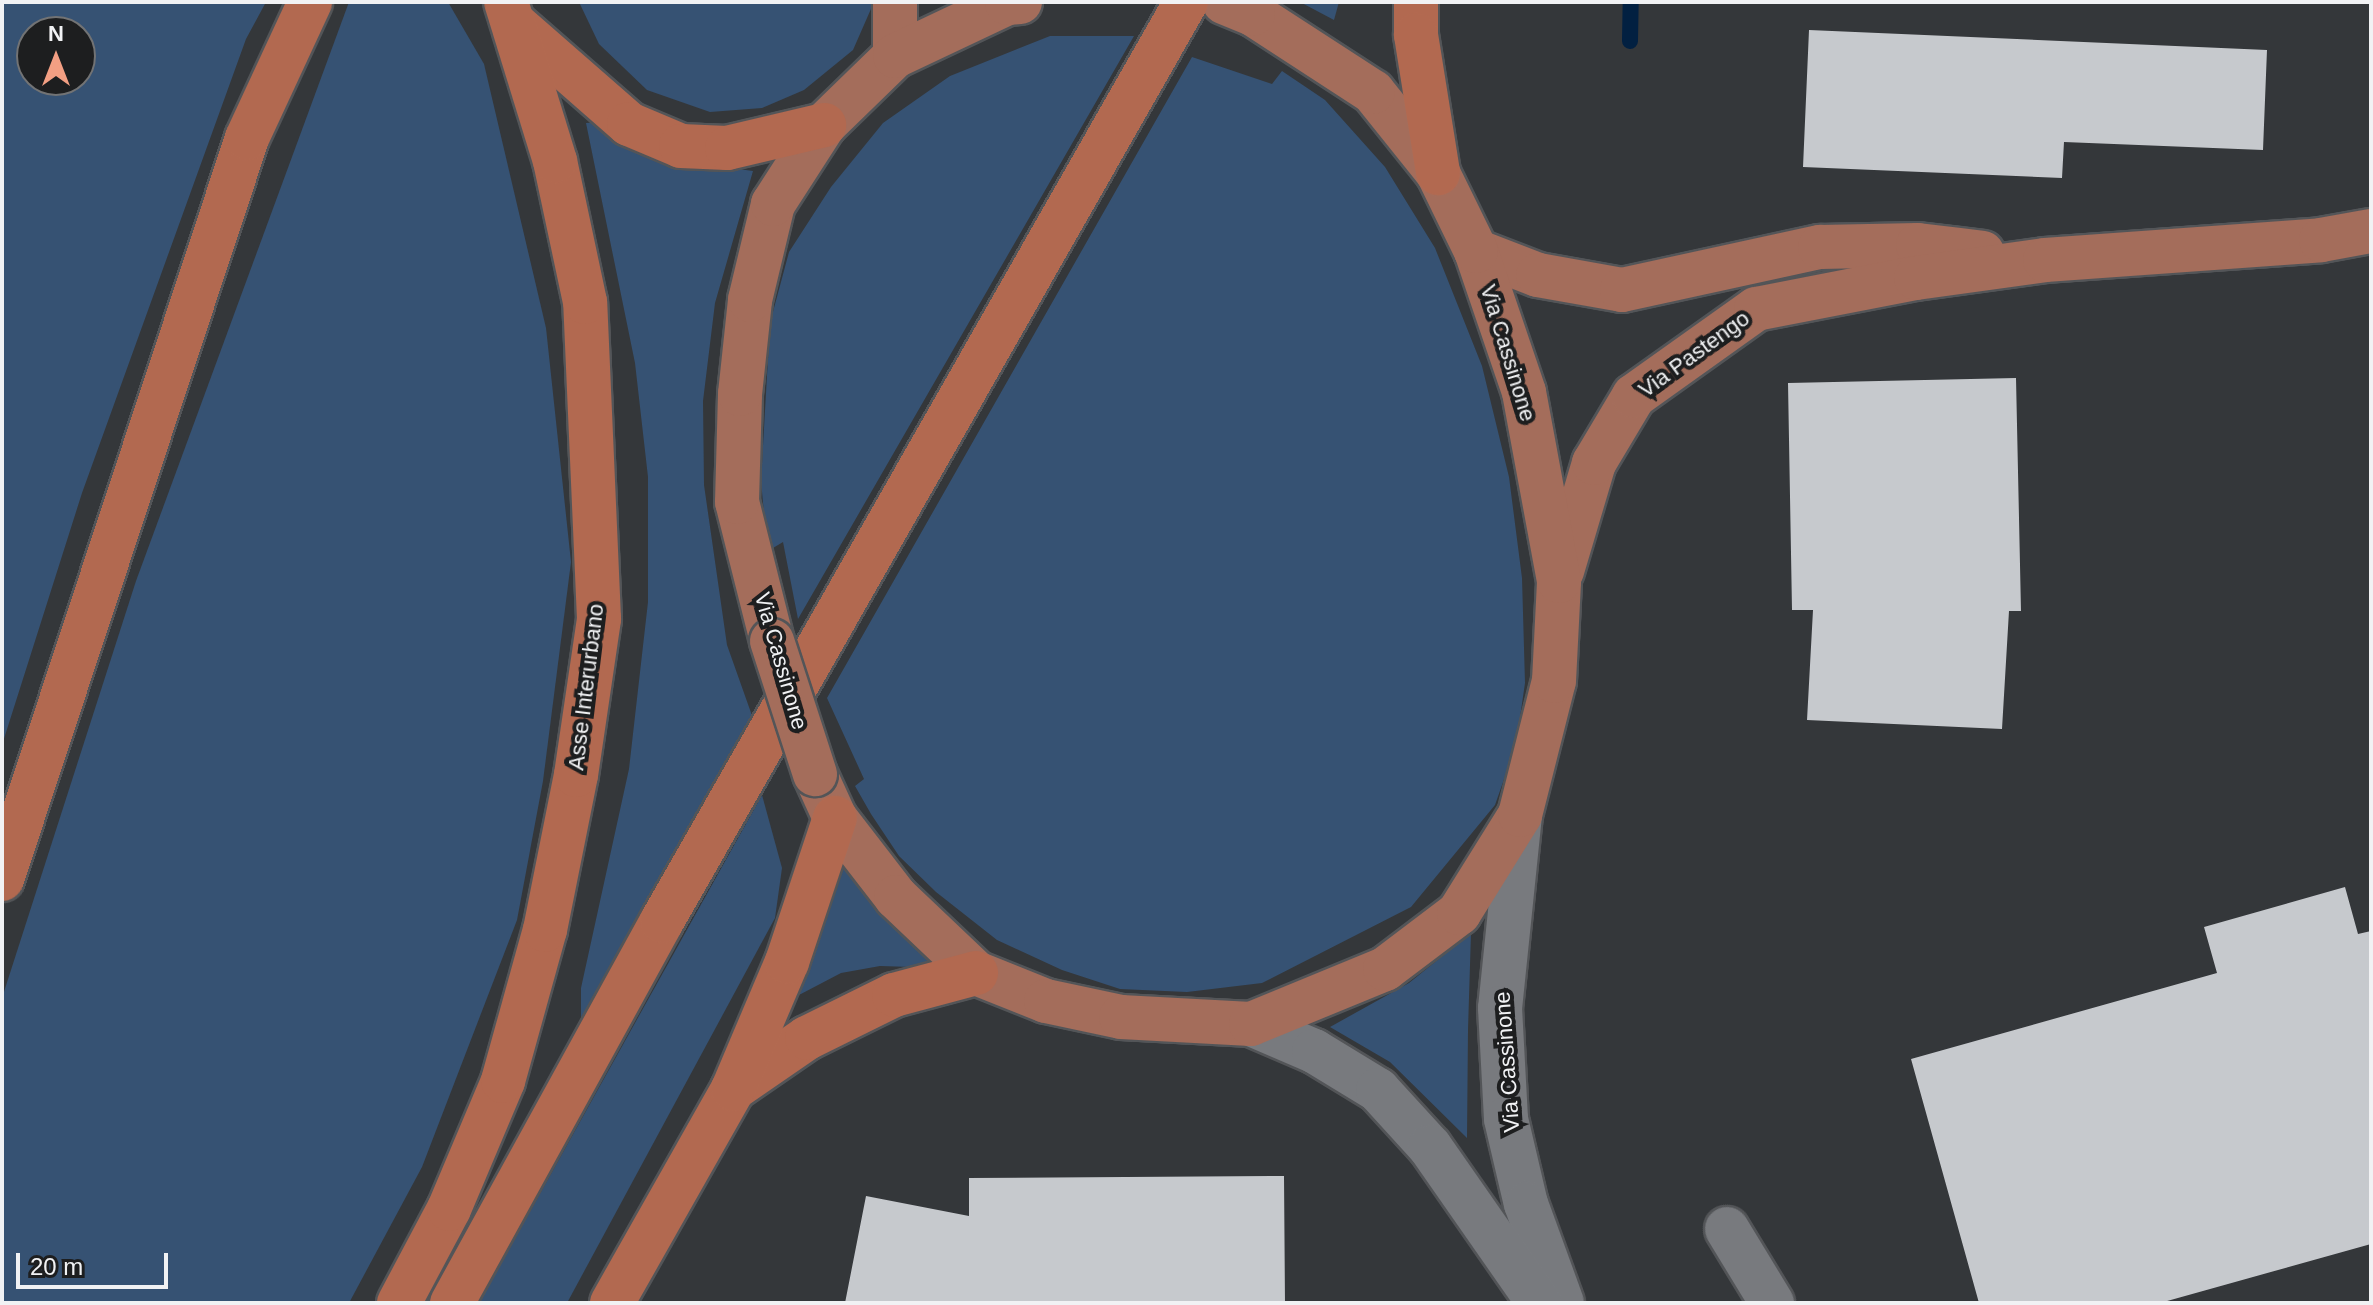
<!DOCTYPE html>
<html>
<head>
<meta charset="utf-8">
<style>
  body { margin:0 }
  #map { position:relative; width:2373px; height:1305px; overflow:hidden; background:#34373a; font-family:Helvetica,sans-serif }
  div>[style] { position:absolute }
  .green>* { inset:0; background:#365273 }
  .stream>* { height:16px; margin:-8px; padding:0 8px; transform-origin:8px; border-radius:8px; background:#022041 }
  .building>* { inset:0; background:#c6c9cd }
  .roads { filter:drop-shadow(2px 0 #535558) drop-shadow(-2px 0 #535558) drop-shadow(0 2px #535558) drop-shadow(0 -2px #535558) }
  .minor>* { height:44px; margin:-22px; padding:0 22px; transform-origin:22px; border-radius:22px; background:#787a7e }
  .secondary>* { height:44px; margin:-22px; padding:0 22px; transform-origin:22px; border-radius:22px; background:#787a7e }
  .primary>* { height:44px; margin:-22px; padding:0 22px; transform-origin:22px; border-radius:22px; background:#a46d5b }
  .trunk>* { height:44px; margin:-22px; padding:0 22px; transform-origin:22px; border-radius:22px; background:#b26950 }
  .bridges { filter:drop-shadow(2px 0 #535558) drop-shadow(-2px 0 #535558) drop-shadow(0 2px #535558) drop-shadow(0 -2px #535558) }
  .primary-bridge>* { height:44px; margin:-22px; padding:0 22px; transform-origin:22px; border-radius:22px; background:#a46d5b }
  span { translate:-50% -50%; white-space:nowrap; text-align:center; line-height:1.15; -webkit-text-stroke:8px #1d1e1f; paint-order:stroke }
  .street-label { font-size:22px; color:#f1f2f4 }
  .frame { position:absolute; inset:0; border:4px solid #f1f2f4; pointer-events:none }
  .north { position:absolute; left:16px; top:16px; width:80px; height:80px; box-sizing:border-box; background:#1d1e1f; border:2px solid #727374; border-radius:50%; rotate:0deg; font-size:22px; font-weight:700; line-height:32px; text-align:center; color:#f1f2f4 }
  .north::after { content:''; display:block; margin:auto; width:28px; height:36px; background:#f39f83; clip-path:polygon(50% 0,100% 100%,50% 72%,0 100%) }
  .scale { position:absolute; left:16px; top:1253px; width:152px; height:36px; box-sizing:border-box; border:4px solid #f1f2f4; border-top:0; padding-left:10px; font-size:24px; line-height:28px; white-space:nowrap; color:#f1f2f4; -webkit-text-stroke:6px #1d1e1f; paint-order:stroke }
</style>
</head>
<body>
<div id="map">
  <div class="green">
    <div style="clip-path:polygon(evenodd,2px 2px,266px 2px,246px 39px,82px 493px,2px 745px,2px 2px,32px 32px,80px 32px,80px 80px,32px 80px,32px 32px)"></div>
    <div style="clip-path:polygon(349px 2px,448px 2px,484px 64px,546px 328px,571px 562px,543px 781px,517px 920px,422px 1167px,349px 1303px,2px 1303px,2px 998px,136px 581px)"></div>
    <div style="clip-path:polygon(579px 2px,874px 2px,853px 50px,804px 90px,762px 108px,710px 112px,647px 90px,599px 44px)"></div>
    <div style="clip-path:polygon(1300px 2px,1339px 2px,1334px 20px)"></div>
    <div style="clip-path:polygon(1050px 36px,1134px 36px,798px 619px,783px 542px,773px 548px,766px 535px,761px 481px,770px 323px,789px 252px,831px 187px,883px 123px,950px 76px)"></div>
    <div style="clip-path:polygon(1192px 57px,1272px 84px,1282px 71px,1325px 100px,1385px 167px,1435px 248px,1482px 366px,1509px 477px,1522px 578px,1525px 683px,1516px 745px,1495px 805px,1411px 907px,1262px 983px,1187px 992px,1120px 989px,1062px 970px,997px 940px,936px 892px,899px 856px,871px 814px,855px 786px,864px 779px,827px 698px)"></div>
    <div style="clip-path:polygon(600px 122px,646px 156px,753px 171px,715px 303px,703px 401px,704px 485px,727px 645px,755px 724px,599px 1009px,581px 1022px,581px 988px,629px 769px,648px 602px,648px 477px,635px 363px,586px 123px)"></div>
    <div style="clip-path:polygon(762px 795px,782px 868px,775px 918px,567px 1303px,479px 1303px)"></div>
    <div style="clip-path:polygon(839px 859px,944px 968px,880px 966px,841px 973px,799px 995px)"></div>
    <div style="clip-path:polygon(1471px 933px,1468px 1030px,1467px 1138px,1390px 1062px,1330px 1027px,1409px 983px)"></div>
  </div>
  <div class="stream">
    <div style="left:1630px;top:41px;width:39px;rotate:-89deg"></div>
  </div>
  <div class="building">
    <div style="clip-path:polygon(1809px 30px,2267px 50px,2263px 150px,2064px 142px,2062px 178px,1803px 167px)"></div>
    <div style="clip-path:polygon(2016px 378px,2021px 611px,2009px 611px,2002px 729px,1807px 720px,1813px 610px,1792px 610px,1788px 383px)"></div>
    <div style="clip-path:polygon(2345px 887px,2358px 934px,2371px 931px,2371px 1244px,2160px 1303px,1979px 1303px,1911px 1059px,2217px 973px,2204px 927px)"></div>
    <div style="clip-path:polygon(1284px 1176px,1285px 1303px,845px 1303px,866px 1196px,969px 1216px,969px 1178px)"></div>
  </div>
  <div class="roads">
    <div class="minor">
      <div style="left:1727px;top:1229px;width:87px;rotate:58.7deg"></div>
    </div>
    <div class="secondary">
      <div style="left:1520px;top:815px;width:194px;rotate:95.9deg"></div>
      <div style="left:1500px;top:1008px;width:111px;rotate:86.9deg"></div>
      <div style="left:1506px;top:1119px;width:87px;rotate:76.8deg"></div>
      <div style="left:1526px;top:1204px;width:105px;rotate:70deg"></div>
      <div style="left:1251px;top:1024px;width:69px;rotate:23.2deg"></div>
      <div style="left:1314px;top:1051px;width:75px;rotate:31.4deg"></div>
      <div style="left:1378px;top:1090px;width:77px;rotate:47.6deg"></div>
      <div style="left:1430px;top:1147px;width:190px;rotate:55.1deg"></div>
    </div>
    <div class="primary">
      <div style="left:895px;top:56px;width:54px;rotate:-90deg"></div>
      <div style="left:1476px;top:251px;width:66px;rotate:21.2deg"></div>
      <div style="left:1538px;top:275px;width:85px;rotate:10.1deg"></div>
      <div style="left:1622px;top:290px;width:203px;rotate:-12.3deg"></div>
      <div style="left:1820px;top:247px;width:98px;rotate:-1.2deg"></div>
      <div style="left:1918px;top:245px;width:65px;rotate:7deg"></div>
      <div style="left:1562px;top:571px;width:113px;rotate:-73.5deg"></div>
      <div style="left:1594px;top:463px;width:78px;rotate:-59.2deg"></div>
      <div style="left:1634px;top:396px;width:150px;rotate:-35.5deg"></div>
      <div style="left:1756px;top:309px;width:163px;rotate:-11deg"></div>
      <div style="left:1916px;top:278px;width:130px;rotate:-7.9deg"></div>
      <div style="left:2045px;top:260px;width:277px;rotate:-4.1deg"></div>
      <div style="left:2321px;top:240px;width:51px;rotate:-10.2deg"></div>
      <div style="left:772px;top:641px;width:143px;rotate:-104.1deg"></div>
      <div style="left:737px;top:502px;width:108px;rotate:-88.4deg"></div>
      <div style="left:740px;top:394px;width:95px;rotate:-83.9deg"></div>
      <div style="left:750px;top:300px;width:99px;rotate:-76.5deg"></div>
      <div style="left:773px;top:204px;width:94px;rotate:-57.2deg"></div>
      <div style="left:824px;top:125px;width:99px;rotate:-44.2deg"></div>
      <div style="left:895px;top:56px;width:124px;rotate:-25.3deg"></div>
      <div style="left:1007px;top:3px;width:13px;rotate:-4deg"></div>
      <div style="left:815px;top:774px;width:48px;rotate:65.6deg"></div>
      <div style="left:835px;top:818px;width:100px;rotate:52.3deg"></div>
      <div style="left:896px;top:897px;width:110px;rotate:43.5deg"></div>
      <div style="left:976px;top:973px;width:75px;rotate:21.8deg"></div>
      <div style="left:1046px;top:1001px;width:77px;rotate:12deg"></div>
      <div style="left:1121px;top:1017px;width:130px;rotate:3.1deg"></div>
      <div style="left:1251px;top:1024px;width:145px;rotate:-22.3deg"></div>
      <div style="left:1385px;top:969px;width:93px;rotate:-37.1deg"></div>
      <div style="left:1459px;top:913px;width:115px;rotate:-58.1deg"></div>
      <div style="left:1520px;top:815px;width:138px;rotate:-75.8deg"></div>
      <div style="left:1554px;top:681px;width:100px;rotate:-87.1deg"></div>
      <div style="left:1559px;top:581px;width:192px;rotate:-100.5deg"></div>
      <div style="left:1524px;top:392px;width:149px;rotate:-108.8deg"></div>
      <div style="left:1476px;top:251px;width:87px;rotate:-116deg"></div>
      <div style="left:1438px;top:173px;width:104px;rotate:-128.7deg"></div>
      <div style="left:1373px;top:92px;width:143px;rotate:-147deg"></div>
      <div style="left:1253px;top:14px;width:31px;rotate:-158deg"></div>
    </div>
    <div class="trunk">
      <div style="left:1416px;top:2px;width:33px;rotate:90deg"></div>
      <div style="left:1416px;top:35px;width:140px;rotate:80.9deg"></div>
      <div style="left:517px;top:26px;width:149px;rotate:41.2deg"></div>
      <div style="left:629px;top:124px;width:56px;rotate:22.9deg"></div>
      <div style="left:681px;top:146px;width:46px;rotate:2.5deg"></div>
      <div style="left:727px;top:148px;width:100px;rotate:-13.3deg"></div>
      <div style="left:2px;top:879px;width:780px;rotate:-71.7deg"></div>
      <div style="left:247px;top:138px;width:150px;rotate:-65.1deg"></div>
      <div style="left:733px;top:1089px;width:90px;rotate:-34.6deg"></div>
      <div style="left:807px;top:1038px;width:97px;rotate:-26.3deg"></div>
      <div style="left:894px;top:995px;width:85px;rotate:-15deg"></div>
      <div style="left:399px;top:1303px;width:106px;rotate:-62deg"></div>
      <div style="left:449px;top:1209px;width:139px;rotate:-67.1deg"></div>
      <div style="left:503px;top:1081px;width:157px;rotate:-74.5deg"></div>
      <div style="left:545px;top:930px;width:158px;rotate:-78.7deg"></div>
      <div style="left:576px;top:775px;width:158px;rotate:-81.6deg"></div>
      <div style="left:599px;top:619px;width:317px;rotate:-92.5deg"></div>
      <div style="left:585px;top:302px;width:144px;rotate:-102deg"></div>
      <div style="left:555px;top:161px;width:166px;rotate:-107.1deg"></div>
      <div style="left:452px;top:1303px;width:436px;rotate:-61.2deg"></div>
      <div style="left:662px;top:921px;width:1058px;rotate:-60.31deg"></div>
      <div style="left:612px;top:1303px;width:246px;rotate:-60.5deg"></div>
      <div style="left:733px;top:1089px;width:138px;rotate:-67deg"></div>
      <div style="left:787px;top:962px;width:152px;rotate:-71.6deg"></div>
    </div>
  </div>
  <div class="bridges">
    <div class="primary-bridge">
      <div style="left:772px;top:641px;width:140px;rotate:72.1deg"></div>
    </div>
  </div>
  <div class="street-label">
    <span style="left:1508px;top:353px;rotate:73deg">Via Cassinone</span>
    <span style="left:1694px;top:354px;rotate:-36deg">Via Pastengo</span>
    <span style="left:781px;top:661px;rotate:74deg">Via Cassinone</span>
    <span style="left:586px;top:687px;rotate:-83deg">Asse Interurbano</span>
    <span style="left:1507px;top:1062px;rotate:-94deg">Via Cassinone</span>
  </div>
  <div class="frame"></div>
  <div class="north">N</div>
  <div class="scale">20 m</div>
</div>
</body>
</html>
